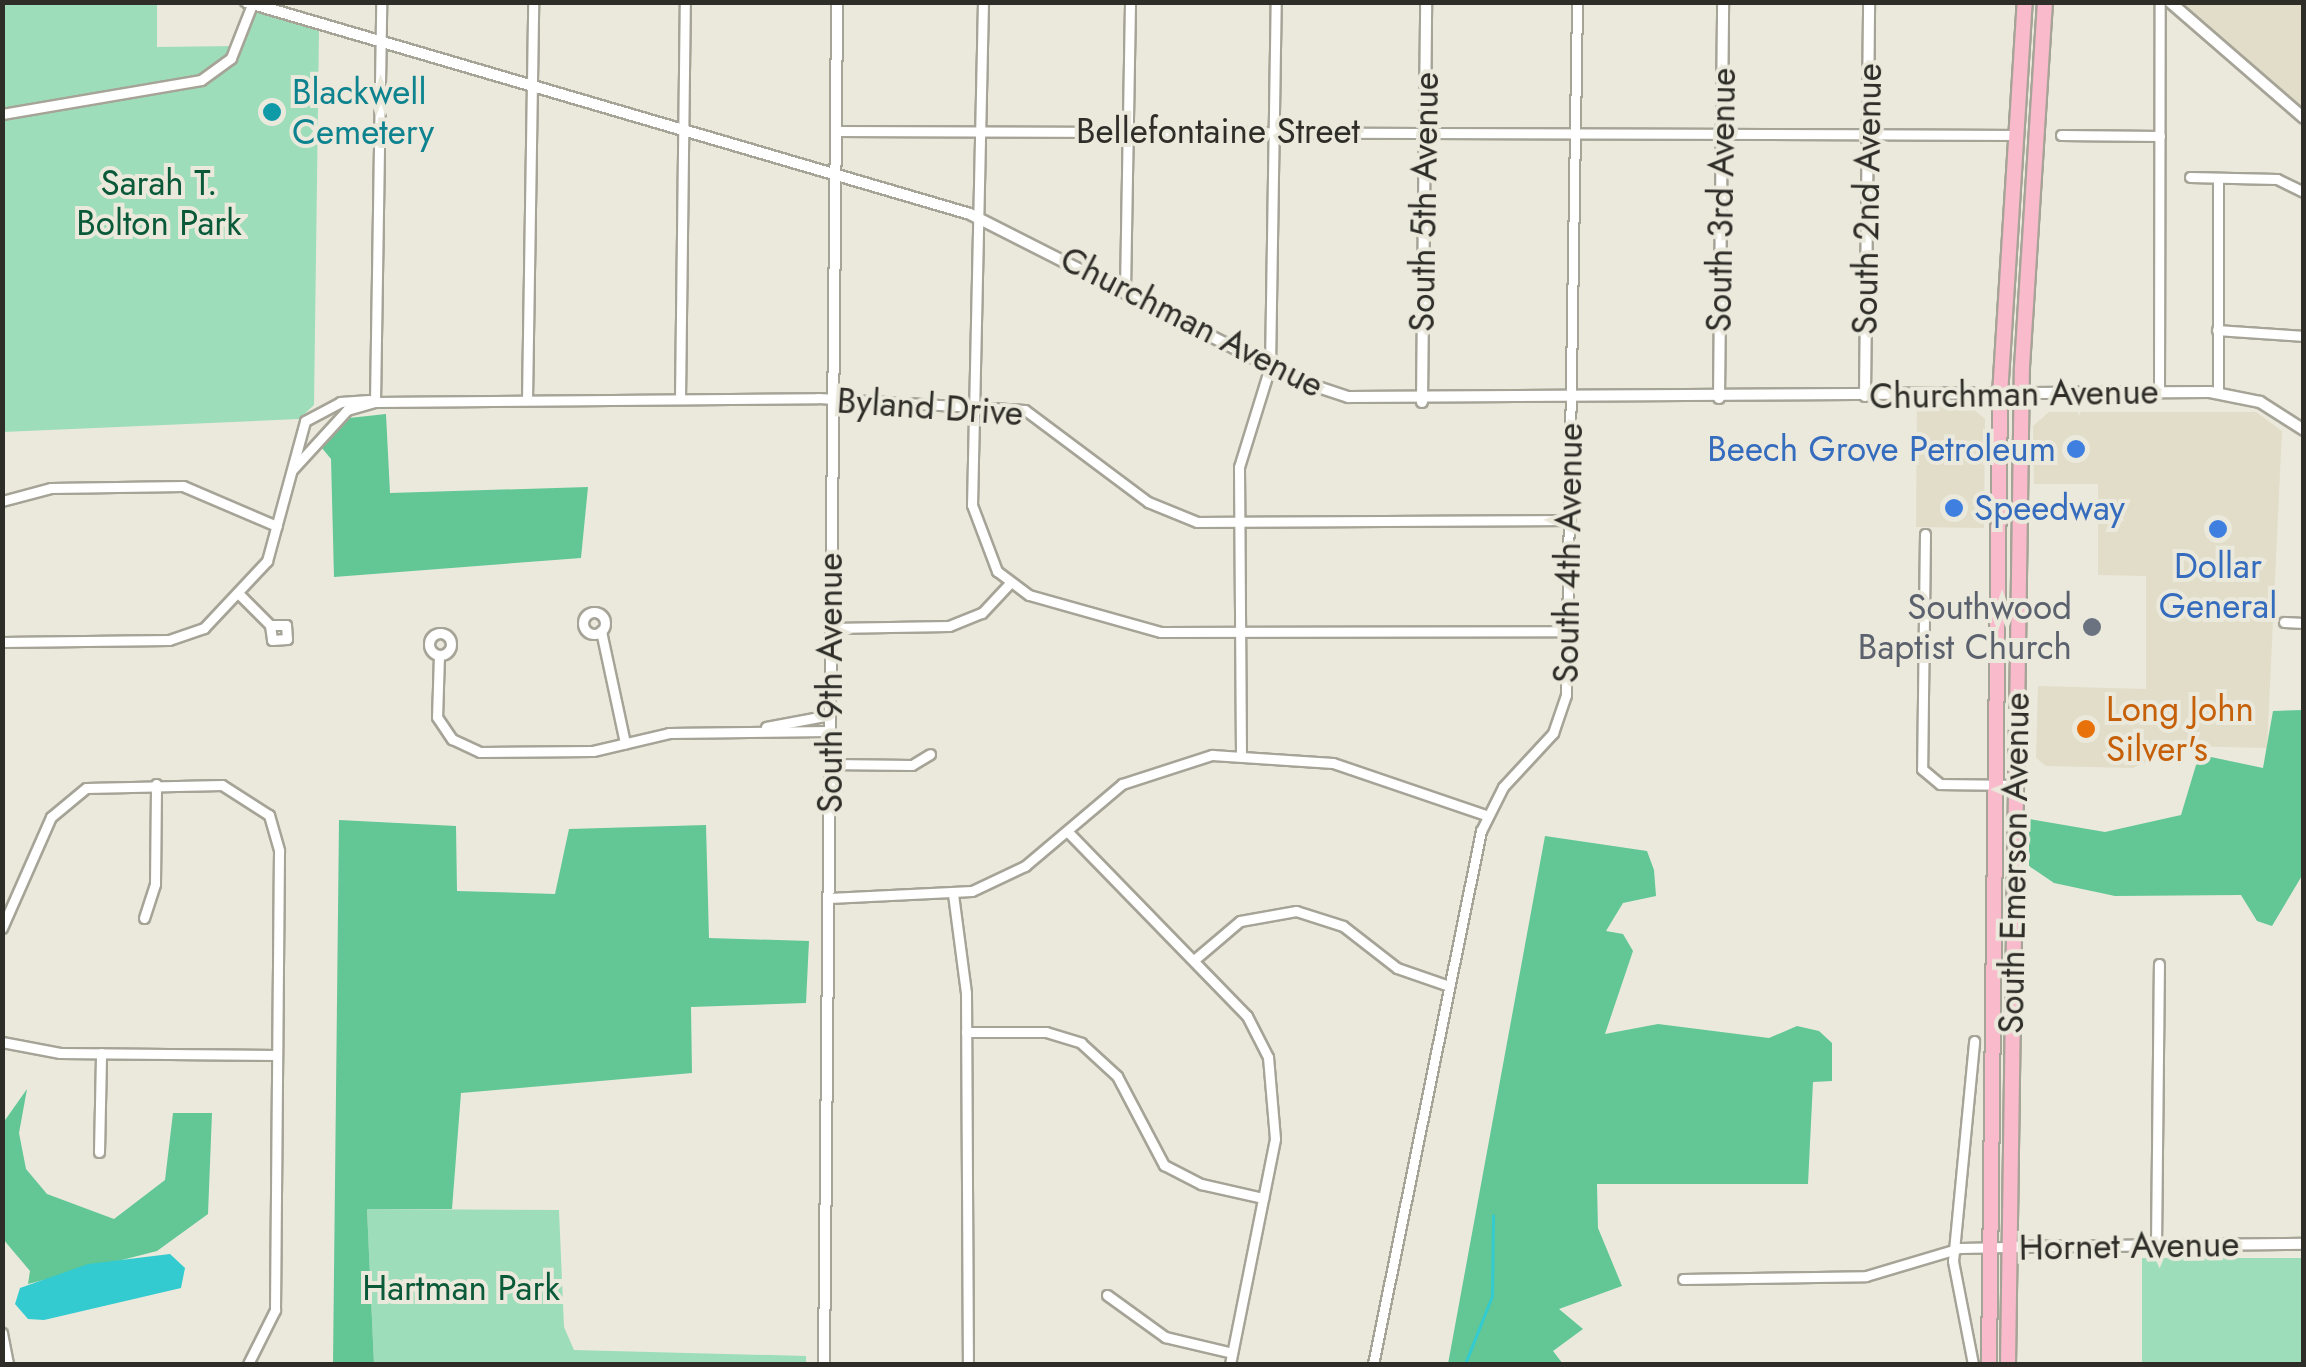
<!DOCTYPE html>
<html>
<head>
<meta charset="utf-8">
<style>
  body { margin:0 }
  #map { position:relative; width:2306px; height:1367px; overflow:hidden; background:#ebe9dc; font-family:Jost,sans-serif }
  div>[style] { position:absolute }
  .built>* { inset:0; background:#e1ddc9 }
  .green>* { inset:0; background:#9eddba; transform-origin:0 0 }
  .forest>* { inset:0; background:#62c795 }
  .water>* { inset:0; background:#33cbcf }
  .stream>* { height:2.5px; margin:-1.25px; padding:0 1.25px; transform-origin:1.25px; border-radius:1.25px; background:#33cbcf }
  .roads { filter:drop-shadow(2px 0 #a6a397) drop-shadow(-2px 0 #a6a397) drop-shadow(0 2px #a6a397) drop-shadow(0 -2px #a6a397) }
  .minor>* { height:9px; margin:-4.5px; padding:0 4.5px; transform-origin:4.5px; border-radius:4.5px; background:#fff }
  .minor>.ring { margin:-4.5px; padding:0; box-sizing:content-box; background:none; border:9px solid #fff; border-radius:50% }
  .tertiary>* { height:10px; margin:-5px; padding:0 5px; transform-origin:5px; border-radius:5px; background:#fff }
  .primary>* { height:14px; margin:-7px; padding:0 7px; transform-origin:7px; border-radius:7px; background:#f9bacb }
  .dots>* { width:28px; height:28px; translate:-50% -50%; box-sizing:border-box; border:5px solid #ebe9dc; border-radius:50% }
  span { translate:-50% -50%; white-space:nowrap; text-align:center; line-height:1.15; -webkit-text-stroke:8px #ebe9dc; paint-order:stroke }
  .culture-label { font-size:35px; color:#0d838f }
  .left { translate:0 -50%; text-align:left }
  .street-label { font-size:35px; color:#2e2d28 }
  .park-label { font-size:35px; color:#0a5a3a }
  .shop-label { font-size:35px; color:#366cbe }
  .right { translate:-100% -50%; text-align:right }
  .worship-label { font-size:35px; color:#5b616d }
  .food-label { font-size:35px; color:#c56008 }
  .frame { position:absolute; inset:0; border:5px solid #2e2d28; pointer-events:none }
</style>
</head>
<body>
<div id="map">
  <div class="built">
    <div style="clip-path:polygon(2177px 3px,2303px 3px,2303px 112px)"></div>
    <div style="clip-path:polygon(1917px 406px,1971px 407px,1985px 419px,1984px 528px,1916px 527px)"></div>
    <div style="clip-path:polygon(2049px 412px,2256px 412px,2282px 431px,2267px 748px,2182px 746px,2133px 768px,2046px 766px,2036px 758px,2038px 686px,2146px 689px,2146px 576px,2098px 575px,2098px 484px,2034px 484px,2033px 426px)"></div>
  </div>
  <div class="green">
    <div style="clip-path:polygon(2px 3px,157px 3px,157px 47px,235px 46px,251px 7px,319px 31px,314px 405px,299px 419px,3px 432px)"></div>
    <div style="clip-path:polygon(367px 1209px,559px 1210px,564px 1327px,574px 1350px,806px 1356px,806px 1364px,374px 1364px)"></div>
    <div style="left:2303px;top:1258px;width:106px;height:161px;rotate:90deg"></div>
  </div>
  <div class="forest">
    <div style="clip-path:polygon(386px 414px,390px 493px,588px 487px,581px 558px,334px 577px,331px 459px,317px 442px,349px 418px)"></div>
    <div style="clip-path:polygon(2303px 710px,2303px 874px,2272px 926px,2257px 921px,2241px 895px,2115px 896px,2054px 883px,2029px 866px,2029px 819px,2105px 832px,2181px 815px,2196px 765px,2211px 757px,2263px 768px,2273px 711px)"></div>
    <div style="clip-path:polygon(339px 820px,456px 826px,457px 891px,555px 894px,569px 829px,706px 825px,709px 938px,809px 941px,806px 1003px,691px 1007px,692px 1073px,461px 1093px,452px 1209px,367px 1209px,374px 1364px,333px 1364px)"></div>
    <div style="clip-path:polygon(1545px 836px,1647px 851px,1654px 870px,1656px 896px,1623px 903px,1606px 931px,1623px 934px,1633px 951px,1605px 1034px,1658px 1024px,1769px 1038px,1797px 1026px,1819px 1031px,1832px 1043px,1832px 1081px,1813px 1082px,1808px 1184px,1597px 1184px,1598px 1228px,1622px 1286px,1559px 1309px,1583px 1329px,1553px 1351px,1563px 1364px,1448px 1364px)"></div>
    <div style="clip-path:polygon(27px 1089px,19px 1133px,26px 1169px,47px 1194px,114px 1219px,165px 1180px,173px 1113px,212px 1113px,208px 1214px,157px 1251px,28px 1284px,30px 1271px,3px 1239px,3px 1123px)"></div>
  </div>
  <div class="water">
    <div style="clip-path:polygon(170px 1254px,185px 1268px,181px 1288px,44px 1320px,28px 1319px,15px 1304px,20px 1288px,88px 1264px)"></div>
  </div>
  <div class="stream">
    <div style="left:1465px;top:1364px;width:73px;rotate:-68.3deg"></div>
    <div style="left:1492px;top:1296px;width:80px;rotate:-89.3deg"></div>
  </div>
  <div class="roads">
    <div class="minor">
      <div style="left:983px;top:2px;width:503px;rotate:91.25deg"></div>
      <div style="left:972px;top:505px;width:71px;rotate:69.3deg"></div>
      <div style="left:997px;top:571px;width:40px;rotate:37deg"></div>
      <div style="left:1029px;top:595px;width:137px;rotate:15.7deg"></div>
      <div style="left:1161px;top:632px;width:406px;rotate:-0.1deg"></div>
      <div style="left:2px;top:114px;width:202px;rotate:-9.7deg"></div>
      <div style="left:201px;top:80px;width:37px;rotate:-36deg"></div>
      <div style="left:231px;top:58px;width:55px;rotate:-68.6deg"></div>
      <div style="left:835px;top:131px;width:1183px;rotate:0.19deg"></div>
      <div style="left:2061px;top:135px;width:99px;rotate:0.6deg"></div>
      <div style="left:2190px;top:177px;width:87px;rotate:1.3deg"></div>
      <div style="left:2277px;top:179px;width:30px;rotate:26deg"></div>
      <div style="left:1125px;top:290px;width:288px;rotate:-89deg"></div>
      <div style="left:2217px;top:330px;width:87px;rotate:3.9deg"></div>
      <div style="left:2159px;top:392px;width:390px;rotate:-89.9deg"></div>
      <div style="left:2218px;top:393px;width:215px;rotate:-90deg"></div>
      <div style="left:680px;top:399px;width:397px;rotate:-89.3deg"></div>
      <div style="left:527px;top:400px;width:398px;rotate:-89.1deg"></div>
      <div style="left:375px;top:402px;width:400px;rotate:-89.1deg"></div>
      <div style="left:293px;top:469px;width:80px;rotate:-47.5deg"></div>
      <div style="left:347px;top:410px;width:29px;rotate:-16deg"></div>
      <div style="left:375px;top:402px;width:443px;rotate:-0.5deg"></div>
      <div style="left:818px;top:398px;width:207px;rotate:3.3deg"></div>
      <div style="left:1025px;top:410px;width:154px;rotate:36.8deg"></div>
      <div style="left:1148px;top:502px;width:53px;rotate:22.2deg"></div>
      <div style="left:1197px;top:522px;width:373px;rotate:-0.3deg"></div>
      <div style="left:2px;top:501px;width:51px;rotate:-14.9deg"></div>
      <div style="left:51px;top:488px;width:132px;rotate:-0.9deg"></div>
      <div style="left:183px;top:486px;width:102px;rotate:23.1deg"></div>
      <div style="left:1925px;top:534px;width:235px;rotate:90.7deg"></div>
      <div style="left:1922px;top:769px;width:23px;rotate:40deg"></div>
      <div style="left:1940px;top:784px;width:77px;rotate:0.7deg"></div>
      <div style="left:239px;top:594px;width:44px;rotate:45deg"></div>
      <div style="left:270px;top:625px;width:15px;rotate:82deg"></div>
      <div style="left:272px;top:640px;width:15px;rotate:-4deg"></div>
      <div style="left:287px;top:639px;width:14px;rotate:-94deg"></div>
      <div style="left:286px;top:625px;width:16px;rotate:180deg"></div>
      <div class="ring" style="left:583px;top:612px;width:13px;height:13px"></div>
      <div style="left:2284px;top:622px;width:20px;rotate:3deg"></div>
      <div style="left:831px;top:628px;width:118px;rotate:-1deg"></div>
      <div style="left:949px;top:626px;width:35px;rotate:-22deg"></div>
      <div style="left:982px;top:613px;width:41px;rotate:-47deg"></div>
      <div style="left:601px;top:631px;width:115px;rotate:77.9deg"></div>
      <div class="ring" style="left:429px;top:633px;width:13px;height:13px"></div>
      <div style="left:2px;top:642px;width:167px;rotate:-0.7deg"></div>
      <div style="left:169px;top:640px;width:37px;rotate:-19deg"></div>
      <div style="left:204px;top:628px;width:92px;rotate:-46.8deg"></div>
      <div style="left:267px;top:561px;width:145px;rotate:-74.8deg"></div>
      <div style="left:305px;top:421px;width:40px;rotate:-28deg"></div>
      <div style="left:340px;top:402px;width:29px;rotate:-4deg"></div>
      <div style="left:439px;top:655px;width:62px;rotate:91.8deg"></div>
      <div style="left:437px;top:717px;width:27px;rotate:56deg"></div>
      <div style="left:452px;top:739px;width:31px;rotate:25deg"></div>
      <div style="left:480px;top:752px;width:113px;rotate:-0.5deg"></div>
      <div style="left:593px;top:751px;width:78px;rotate:-13.3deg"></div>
      <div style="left:669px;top:733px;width:160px;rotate:-0.7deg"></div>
      <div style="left:766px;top:727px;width:65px;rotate:-10.6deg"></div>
      <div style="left:1241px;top:755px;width:288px;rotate:-90.4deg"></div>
      <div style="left:1239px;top:467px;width:105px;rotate:-72.8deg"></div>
      <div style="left:1270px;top:367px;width:365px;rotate:-89.1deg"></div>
      <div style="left:829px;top:764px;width:83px;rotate:0.7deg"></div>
      <div style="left:912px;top:765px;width:21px;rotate:-31deg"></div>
      <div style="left:1067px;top:831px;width:258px;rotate:45.8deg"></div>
      <div style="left:1247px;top:1016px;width:46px;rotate:62.9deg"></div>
      <div style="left:1268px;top:1057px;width:82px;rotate:85.1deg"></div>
      <div style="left:1275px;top:1139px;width:229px;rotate:101.3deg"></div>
      <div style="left:953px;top:894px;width:100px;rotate:82.5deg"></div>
      <div style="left:966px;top:993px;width:371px;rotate:89.7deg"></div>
      <div style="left:829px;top:898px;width:143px;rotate:-2.8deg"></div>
      <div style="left:972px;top:891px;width:59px;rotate:-25.3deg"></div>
      <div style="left:1025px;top:866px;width:127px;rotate:-40.2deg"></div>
      <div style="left:1122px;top:784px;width:95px;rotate:-17.9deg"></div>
      <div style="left:1212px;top:755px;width:121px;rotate:3.8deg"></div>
      <div style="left:1333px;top:763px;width:162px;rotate:18.8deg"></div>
      <div style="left:144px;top:918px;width:36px;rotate:-72deg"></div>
      <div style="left:155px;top:884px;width:100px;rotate:-89.4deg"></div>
      <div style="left:2px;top:928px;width:121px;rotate:-66.2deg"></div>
      <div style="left:51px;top:817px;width:45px;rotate:-39.6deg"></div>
      <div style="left:86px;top:788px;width:136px;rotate:-1.3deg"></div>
      <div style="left:222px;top:785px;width:56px;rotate:32.6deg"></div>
      <div style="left:269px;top:815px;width:37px;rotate:74deg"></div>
      <div style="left:279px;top:851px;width:459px;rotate:90.5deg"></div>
      <div style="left:275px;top:1310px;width:60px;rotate:116.6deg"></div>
      <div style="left:1194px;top:960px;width:60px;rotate:-40.3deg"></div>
      <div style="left:1240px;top:921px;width:57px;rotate:-10.1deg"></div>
      <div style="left:1296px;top:911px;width:49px;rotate:17.7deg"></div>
      <div style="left:1343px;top:926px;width:68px;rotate:37.9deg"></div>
      <div style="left:1397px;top:968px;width:55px;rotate:19.1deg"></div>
      <div style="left:966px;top:1032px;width:80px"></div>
      <div style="left:1046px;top:1032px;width:37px;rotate:17deg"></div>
      <div style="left:1081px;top:1043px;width:49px;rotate:42.5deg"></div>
      <div style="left:1117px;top:1076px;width:101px;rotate:62.2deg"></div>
      <div style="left:1164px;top:1165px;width:42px;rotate:27.2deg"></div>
      <div style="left:1201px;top:1184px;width:64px;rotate:12.7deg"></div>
      <div style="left:2px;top:1042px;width:59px;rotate:10.7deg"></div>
      <div style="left:60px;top:1053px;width:217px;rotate:0.5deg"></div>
      <div style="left:99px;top:1152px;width:99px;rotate:-88.8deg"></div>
      <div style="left:2156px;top:1246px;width:282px;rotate:-89.4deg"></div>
      <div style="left:1683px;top:1279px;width:183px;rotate:-0.9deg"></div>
      <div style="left:1866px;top:1276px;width:98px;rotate:-16.6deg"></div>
      <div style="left:1960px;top:1248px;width:48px;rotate:-1.2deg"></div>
      <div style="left:1107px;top:1295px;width:72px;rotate:35.9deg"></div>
      <div style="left:1165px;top:1337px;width:69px;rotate:13.4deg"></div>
      <div style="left:2px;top:1333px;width:32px;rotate:79deg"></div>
      <div style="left:1373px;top:1364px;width:544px;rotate:-78.55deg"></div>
      <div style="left:1481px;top:831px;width:49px;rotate:-63.4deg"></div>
      <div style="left:1503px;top:787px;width:74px;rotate:-47.2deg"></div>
      <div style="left:1553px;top:733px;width:40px;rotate:-71.1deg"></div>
      <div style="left:1566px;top:695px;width:693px;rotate:-89.09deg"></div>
      <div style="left:1973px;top:1364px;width:105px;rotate:-101deg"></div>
      <div style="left:1953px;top:1261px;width:221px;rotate:-84.5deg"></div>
    </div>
    <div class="tertiary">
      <div style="left:246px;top:2px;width:754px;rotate:16.32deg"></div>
      <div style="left:970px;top:214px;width:367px;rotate:26.9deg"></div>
      <div style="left:1297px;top:380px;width:54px;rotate:18.4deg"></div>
      <div style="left:1348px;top:397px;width:862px;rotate:-0.33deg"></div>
      <div style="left:2210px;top:392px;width:51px;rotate:11.3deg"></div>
      <div style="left:2260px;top:402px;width:52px;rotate:32.5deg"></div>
      <div style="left:2170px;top:2px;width:177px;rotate:40.9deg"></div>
      <div style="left:1865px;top:396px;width:394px;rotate:-89.4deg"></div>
      <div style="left:1719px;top:398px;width:396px;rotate:-89.4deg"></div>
      <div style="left:1422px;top:402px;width:400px;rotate:-89.4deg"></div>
      <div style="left:2008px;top:1247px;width:296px;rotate:-0.6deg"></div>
      <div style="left:824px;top:1364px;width:1362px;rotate:-89.45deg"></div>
    </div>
    <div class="primary">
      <div style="left:1989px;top:1364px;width:969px;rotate:-89.35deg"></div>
      <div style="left:2000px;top:395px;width:394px;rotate:-86.4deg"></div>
      <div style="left:2008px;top:1364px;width:997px;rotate:-89.2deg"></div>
      <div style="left:2022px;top:367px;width:366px;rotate:-86.4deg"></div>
    </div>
  </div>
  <div class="dots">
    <div style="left:272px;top:112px;background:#0f9aa8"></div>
    <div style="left:2076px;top:449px;background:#3f7fe0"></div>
    <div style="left:1954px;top:508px;background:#3f7fe0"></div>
    <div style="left:2218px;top:529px;background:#3f7fe0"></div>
    <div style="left:2092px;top:627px;background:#6b7280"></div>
    <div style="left:2086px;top:729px;background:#e8710a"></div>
  </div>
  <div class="culture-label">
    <span class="left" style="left:292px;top:112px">Blackwell<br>Cemetery</span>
  </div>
  <div class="street-label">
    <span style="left:1218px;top:131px">Bellefontaine Street</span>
    <span style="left:1867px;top:199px;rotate:-89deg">South 2nd Avenue</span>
    <span style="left:1721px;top:200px;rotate:-89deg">South 3rd Avenue</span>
    <span style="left:1424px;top:202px;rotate:-89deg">South 5th Avenue</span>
    <span style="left:1192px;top:322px;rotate:27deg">Churchman Avenue</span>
    <span style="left:2014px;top:394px;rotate:-1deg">Churchman Avenue</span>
    <span style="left:930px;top:407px;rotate:4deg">Byland Drive</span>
    <span style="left:1568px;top:553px;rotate:-89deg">South 4th Avenue</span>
    <span style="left:830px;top:683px;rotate:-90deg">South 9th Avenue</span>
    <span style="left:2014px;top:863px;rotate:-89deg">South Emerson Avenue</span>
    <span style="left:2129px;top:1246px;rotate:-1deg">Hornet Avenue</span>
  </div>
  <div class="park-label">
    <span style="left:159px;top:203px">Sarah T.<br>Bolton Park</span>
    <span style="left:461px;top:1288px">Hartman Park</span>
  </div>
  <div class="shop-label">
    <span class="right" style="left:2056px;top:449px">Beech Grove Petroleum</span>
    <span class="left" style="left:1974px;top:508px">Speedway</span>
    <span style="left:2218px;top:586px">Dollar<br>General</span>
  </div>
  <div class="worship-label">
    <span class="right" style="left:2072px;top:627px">Southwood<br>Baptist Church</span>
  </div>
  <div class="food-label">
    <span class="left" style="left:2106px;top:729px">Long John<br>Silver's</span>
  </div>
  <div class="frame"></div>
</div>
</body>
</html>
